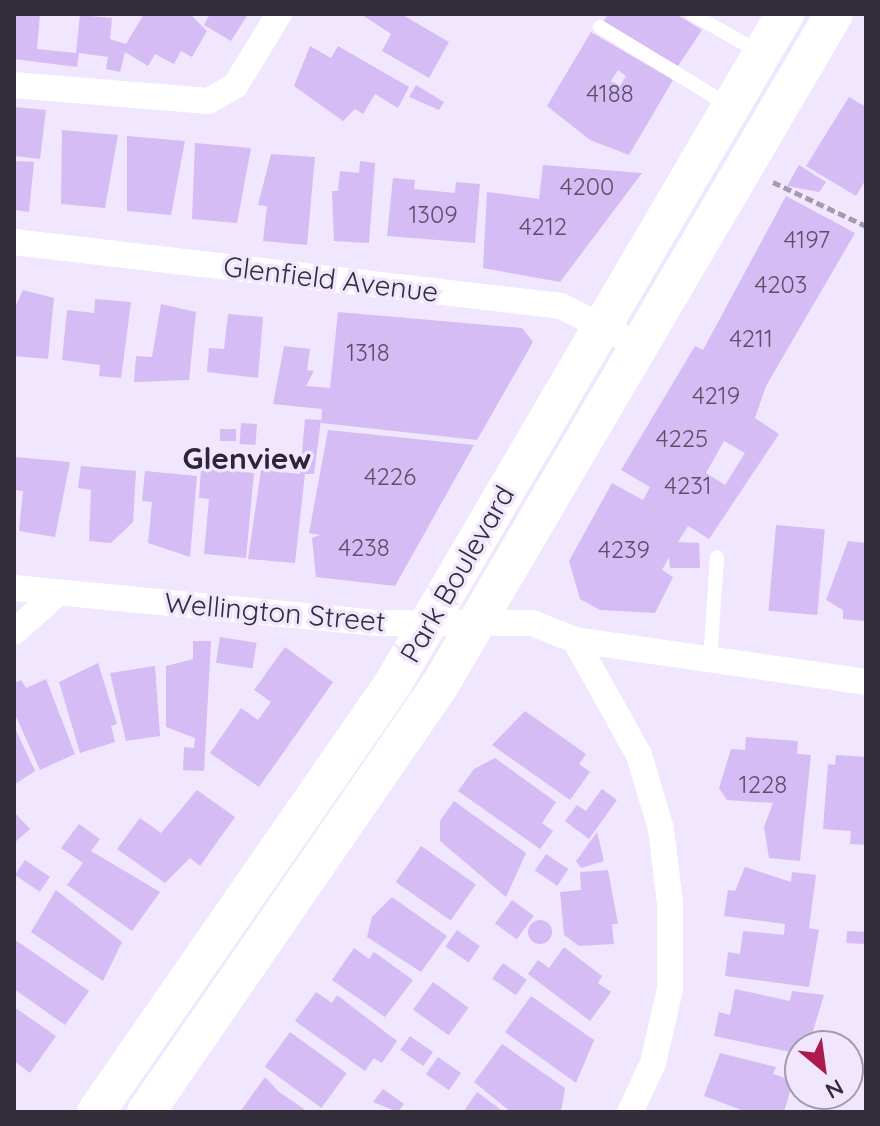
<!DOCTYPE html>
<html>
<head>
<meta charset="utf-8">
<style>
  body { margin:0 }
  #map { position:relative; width:880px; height:1126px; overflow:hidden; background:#f0e6fd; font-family:Quicksand,sans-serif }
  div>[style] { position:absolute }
  .building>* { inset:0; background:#d5bcf5; transform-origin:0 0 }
  .round { border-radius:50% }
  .path>* { height:5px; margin-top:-2.5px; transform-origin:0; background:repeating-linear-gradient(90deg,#a49cae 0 8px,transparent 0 12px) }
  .lane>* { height:14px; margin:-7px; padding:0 7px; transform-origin:7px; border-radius:7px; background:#fff }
  .street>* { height:26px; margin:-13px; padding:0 13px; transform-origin:13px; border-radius:13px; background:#fff }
  .secondary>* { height:38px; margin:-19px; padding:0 19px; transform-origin:19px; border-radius:19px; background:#fff }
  span { translate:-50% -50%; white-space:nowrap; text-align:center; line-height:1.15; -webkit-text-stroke:7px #f0e6fd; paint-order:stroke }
  .number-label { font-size:24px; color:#5b5167 }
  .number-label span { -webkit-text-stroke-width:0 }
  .street-label { font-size:28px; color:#322d38 }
  .neighbourhood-label { font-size:30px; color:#2f253b; font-weight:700 }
  .frame { position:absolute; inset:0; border:16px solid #322d38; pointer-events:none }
  .north { position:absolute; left:784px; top:1030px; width:80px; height:80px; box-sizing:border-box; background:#f0e6fd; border:2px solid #a49cae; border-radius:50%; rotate:151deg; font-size:22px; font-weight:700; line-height:32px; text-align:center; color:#322d38 }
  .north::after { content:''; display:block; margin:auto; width:28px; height:36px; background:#ac1a4e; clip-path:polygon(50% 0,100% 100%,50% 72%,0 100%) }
</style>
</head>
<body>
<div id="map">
  <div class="building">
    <div style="clip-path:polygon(14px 14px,40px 14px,37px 49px,76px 53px,80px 15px,112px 18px,110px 39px,126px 44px,144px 14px,190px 14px,207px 31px,192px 57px,181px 51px,174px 64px,155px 54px,148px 66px,125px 52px,120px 72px,106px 69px,108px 57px,79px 53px,77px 67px,14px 59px)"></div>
    <div style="clip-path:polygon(210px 14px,248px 14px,231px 41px,204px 25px)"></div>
    <div style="clip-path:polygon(361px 14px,401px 14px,449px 42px,429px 78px,382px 51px,391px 34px)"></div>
    <div style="clip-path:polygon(608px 14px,676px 14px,702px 30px,678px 66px,603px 22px)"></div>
    <div style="clip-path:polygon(evenodd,591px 32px,673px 80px,629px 155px,590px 140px,547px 106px,591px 32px,618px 70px,626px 76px,620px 86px,611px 81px,618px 70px)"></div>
    <div style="clip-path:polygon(310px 46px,331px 58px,338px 46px,409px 87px,398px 108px,375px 94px,363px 114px,355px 109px,343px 121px,294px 86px)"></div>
    <div style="clip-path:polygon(416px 85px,444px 102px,439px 110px,409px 97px)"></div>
    <div style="clip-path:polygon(849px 97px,866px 107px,866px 179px,856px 196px,806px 166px)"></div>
    <div style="clip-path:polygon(14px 107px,46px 110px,40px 159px,14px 156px)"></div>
    <div style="clip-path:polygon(62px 130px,118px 135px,105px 208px,61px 204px)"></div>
    <div style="clip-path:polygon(127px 136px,185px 141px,171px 215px,127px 211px)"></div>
    <div style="clip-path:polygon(195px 143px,251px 148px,237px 223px,192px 219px)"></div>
    <div style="clip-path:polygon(271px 154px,315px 157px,307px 245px,263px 241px,267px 206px,258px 205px)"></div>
    <div style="clip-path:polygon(14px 161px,34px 162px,29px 212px,14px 210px)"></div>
    <div style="clip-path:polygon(360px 161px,375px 163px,369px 243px,334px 241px,332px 191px,338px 191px,340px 171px,359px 173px)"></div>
    <div style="clip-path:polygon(543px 165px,642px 173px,560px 282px,483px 268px,487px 192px,539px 199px)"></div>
    <div style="clip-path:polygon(799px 165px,826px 182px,819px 192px,787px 186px)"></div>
    <div style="clip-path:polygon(393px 178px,415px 180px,414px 189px,455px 193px,456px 182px,480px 184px,475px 243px,387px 236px)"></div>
    <div style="clip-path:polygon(evenodd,786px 196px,855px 233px,766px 386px,755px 418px,779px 434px,709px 539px,688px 526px,678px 542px,699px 543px,700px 568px,670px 568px,669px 557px,662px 570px,673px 577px,655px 613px,600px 610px,580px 599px,569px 561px,612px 483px,643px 500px,650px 487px,621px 470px,695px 346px,703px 350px,786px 196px,724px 441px,745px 453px,725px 485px,706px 473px,724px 441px)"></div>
    <div style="clip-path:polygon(23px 290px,54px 298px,48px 359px,14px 356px,14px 309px)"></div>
    <div style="clip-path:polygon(95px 299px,131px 302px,121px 378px,99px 376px,100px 365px,62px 360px,67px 310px,94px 313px)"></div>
    <div style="clip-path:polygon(161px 304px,196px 312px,189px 380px,134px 382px,136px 356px,152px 357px)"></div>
    <div style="clip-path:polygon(338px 312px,522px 328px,533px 342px,477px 440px,321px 423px,322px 409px,273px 404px,284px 346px,310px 349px,307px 370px,314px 371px,306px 386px,330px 388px)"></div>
    <div style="clip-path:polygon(228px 314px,263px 317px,258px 378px,207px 372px,209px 348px,224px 349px)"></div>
    <div style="clip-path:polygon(305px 419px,321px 420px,314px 474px,305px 474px,295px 563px,248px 559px,261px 470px,300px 474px)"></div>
    <div style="left:241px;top:423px;width:16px;height:21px;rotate:4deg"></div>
    <div style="left:220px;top:429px;width:16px;height:12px"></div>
    <div style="clip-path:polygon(328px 430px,474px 445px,395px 586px,316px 577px,312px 538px,320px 535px,309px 533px)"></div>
    <div style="clip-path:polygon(15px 457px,70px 462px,55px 537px,19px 531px,23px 491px,14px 490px)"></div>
    <div style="clip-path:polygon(81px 466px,136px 471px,133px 522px,111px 543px,89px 541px,91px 490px,78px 488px)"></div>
    <div style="clip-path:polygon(201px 468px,254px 473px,246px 558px,204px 554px,209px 499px,199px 498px)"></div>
    <div style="clip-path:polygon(145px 471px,197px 476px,190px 557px,148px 543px,152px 502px,142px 501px)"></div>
    <div style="left:776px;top:525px;width:49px;height:86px;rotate:5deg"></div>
    <div style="clip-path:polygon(848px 541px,866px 543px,866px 621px,843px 619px,843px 610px,826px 600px)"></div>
    <div style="left:220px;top:637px;width:37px;height:26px;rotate:9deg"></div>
    <div style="clip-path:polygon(193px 641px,211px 641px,204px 771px,183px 770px,184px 747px,194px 748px,195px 738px,166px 727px,166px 666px,193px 659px)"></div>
    <div style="clip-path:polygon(285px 647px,333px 682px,259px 787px,210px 753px,241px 708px,258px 720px,271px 702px,254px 690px)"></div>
    <div style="clip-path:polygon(98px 663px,117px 724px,111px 726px,115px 742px,80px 753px,59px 682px)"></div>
    <div style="clip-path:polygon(155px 666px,160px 736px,126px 741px,110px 673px)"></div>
    <div style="clip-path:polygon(46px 679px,75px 754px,40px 770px,14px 712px,14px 683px,21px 680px,26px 688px)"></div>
    <div style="clip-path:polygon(525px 711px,586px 754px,579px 764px,590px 772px,570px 800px,492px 745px)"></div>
    <div style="clip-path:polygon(14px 726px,35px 771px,14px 785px)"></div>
    <div style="clip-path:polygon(746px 737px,798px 741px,797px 754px,811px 755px,800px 861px,769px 858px,764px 827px,773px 803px,727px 800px,719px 788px,731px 749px,745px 750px)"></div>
    <div style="clip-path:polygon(836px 755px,866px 757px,866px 845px,850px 844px,851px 831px,823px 829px,828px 764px,835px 765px)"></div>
    <div style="clip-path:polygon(495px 758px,556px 802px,542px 823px,553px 831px,540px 849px,458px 791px,474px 769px)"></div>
    <div style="clip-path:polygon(602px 789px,617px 800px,589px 839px,565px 821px,577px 805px,586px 811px)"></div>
    <div style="clip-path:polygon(197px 790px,235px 817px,200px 866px,190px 858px,165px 883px,117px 849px,140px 818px,161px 833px)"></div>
    <div style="clip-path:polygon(454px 801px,526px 853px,506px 897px,440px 841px,440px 821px)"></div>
    <div style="clip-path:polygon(14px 812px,30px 829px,14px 843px)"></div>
    <div style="clip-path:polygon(79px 824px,100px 839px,91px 851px,160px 892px,132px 931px,67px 885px,83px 863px,61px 848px)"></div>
    <div style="clip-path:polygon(597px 832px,604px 861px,581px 868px,576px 861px)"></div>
    <div style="left:421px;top:846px;width:67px;height:44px;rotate:35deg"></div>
    <div style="left:546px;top:854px;width:27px;height:20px;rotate:34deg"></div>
    <div style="left:25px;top:860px;width:30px;height:18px;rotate:34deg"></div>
    <div style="clip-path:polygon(745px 867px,791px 882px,792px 872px,816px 875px,809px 928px,819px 930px,809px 987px,725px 976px,728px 952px,740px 954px,743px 931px,784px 935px,785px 924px,724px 916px,728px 890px,735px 891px)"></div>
    <div style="clip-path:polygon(608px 870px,618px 924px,612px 924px,614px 944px,579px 946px,564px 935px,560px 892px,581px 890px,580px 872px)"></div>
    <div style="clip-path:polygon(56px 890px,122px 942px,103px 981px,31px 932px)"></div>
    <div style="clip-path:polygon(392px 897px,447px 936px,421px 972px,367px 937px,372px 917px)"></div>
    <div style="left:512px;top:900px;width:27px;height:29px;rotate:36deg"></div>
    <div class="round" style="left:528px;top:920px;width:24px;height:24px"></div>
    <div style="left:457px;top:930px;width:28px;height:20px;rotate:35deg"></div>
    <div style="left:847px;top:931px;width:18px;height:12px;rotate:3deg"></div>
    <div style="clip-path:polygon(14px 939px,89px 991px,65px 1025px,14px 989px)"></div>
    <div style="clip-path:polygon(564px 947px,602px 976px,598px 983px,611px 992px,590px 1021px,528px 974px,538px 960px,549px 968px)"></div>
    <div style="clip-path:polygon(354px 948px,369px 959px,374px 952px,413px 980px,385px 1017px,332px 980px)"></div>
    <div style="left:503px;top:963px;width:29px;height:19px;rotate:35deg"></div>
    <div style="left:433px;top:982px;width:44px;height:34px;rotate:36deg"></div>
    <div style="clip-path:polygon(735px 989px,790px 1001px,792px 991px,824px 995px,810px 1041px,831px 1046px,800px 1046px,800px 1054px,714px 1036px,719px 1012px,730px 1015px)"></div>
    <div style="clip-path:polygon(316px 992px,332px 1003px,337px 995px,397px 1041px,382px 1063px,374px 1058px,365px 1071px,295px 1021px)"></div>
    <div style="clip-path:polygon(531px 996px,594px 1040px,576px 1083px,505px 1032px)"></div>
    <div style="clip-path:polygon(14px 1007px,56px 1036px,30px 1073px,14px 1061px)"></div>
    <div style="left:290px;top:1032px;width:70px;height:43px;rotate:36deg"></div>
    <div style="left:410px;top:1036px;width:28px;height:17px;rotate:35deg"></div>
    <div style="clip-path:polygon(502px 1044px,565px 1088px,561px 1112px,511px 1112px,474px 1082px)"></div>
    <div style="clip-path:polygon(720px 1053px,776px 1067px,773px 1074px,793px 1081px,784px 1112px,747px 1112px,704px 1096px)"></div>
    <div style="left:438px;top:1057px;width:28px;height:21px;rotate:35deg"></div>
    <div style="clip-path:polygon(265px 1077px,278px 1091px,308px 1112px,240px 1112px)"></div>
    <div style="clip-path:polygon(383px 1089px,404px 1104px,398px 1112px,373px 1102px)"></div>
    <div style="clip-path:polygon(477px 1092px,504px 1112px,463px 1112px)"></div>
  </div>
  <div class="path">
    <div style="left:773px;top:182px;width:103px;rotate:25.3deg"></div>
  </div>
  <div class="lane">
    <div style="left:692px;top:14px;width:79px;rotate:29.5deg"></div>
    <div style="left:600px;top:27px;width:152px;rotate:31.3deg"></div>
    <div style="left:710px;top:660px;width:103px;rotate:-86.1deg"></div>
  </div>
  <div class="street">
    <div style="left:14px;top:85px;width:195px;rotate:4.7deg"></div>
    <div style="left:208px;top:101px;width:31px;rotate:-29deg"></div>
    <div style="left:235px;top:86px;width:84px;rotate:-58.6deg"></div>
    <div style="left:14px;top:242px;width:551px;rotate:6.67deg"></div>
    <div style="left:561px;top:306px;width:86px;rotate:26.9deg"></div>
    <div style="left:14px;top:588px;width:368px;rotate:5.5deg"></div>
    <div style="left:380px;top:623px;width:152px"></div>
    <div style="left:532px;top:623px;width:46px;rotate:21.6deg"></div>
    <div style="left:575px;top:640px;width:294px;rotate:8.2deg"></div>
    <div style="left:14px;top:632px;width:59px;rotate:-41.6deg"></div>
    <div style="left:575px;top:640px;width:132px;rotate:60.9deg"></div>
    <div style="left:639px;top:755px;width:77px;rotate:73.4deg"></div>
    <div style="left:661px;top:829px;width:75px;rotate:83.1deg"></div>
    <div style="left:670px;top:903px;width:86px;rotate:90deg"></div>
    <div style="left:670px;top:989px;width:76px;rotate:102.9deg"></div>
    <div style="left:653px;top:1063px;width:54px;rotate:115.1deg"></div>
  </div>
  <div class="secondary">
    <div style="left:96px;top:1112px;width:520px;rotate:-55.27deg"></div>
    <div style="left:392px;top:685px;width:778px;rotate:-59.64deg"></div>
    <div style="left:146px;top:1112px;width:518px;rotate:-55.45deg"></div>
    <div style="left:440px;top:685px;width:778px;rotate:-59.58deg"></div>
  </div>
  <div class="number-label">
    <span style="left:610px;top:94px">4188</span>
    <span style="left:587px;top:187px">4200</span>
    <span style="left:433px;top:215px">1309</span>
    <span style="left:543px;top:227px">4212</span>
    <span style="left:807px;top:240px">4197</span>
    <span style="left:781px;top:285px">4203</span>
    <span style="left:751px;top:339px">4211</span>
    <span style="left:368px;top:353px">1318</span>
    <span style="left:716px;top:396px">4219</span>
    <span style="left:682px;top:439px">4225</span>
    <span style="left:390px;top:477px">4226</span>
    <span style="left:688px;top:486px">4231</span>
    <span style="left:364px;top:548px">4238</span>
    <span style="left:624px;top:550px">4239</span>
    <span style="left:763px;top:785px">1228</span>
  </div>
  <div class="street-label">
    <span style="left:331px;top:279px;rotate:7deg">Glenfield Avenue</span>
    <span style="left:457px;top:574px;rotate:-60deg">Park Boulevard</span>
    <span style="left:275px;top:612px;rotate:5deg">Wellington Street</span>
  </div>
  <div class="neighbourhood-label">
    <span style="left:247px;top:458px">Glenview</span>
  </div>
  <div class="frame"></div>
  <div class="north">N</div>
</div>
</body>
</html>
